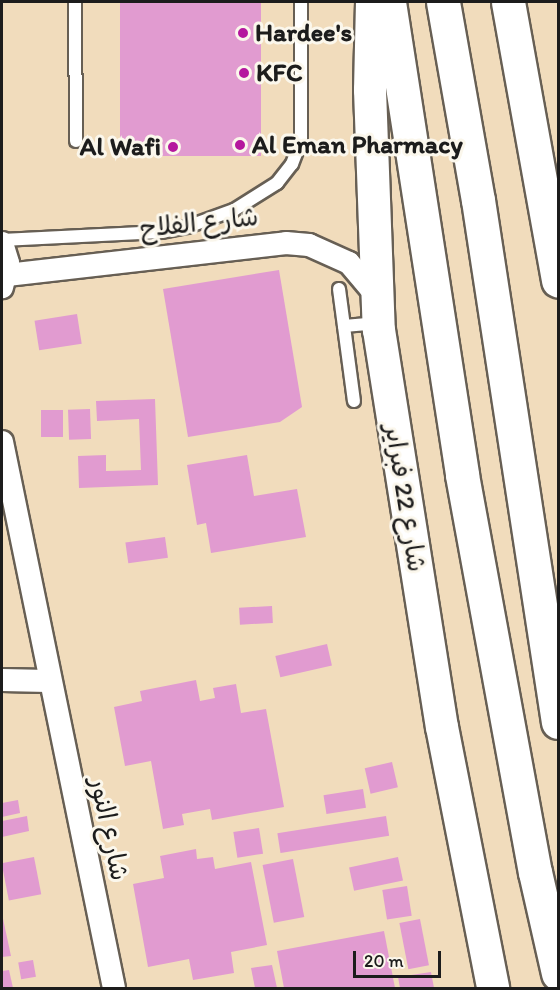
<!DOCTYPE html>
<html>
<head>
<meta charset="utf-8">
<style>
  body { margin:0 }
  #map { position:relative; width:560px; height:990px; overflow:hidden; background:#f1dcbc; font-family:Itim,"Playpen Sans Arabic",sans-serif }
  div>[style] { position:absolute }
  .building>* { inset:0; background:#e19bd0; transform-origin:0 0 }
  .roads { filter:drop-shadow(2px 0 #675f54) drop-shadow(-2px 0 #675f54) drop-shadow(0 2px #675f54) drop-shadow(0 -2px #675f54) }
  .lane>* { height:12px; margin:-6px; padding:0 6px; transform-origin:6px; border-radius:6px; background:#fff }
  .street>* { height:22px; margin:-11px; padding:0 11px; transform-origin:11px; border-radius:11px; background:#fff }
  .secondary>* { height:32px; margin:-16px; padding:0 16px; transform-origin:16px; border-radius:16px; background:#fff }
  .highway>* { height:33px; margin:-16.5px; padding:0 16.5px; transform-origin:16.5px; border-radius:16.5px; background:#fff }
  .dots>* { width:16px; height:16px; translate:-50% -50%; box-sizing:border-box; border:3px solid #fbf7ec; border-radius:50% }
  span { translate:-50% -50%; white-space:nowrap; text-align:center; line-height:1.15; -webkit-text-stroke:6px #fbf7ec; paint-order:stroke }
  .poi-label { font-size:26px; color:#1c1c1c; font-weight:700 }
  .left { translate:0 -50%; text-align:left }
  .right { translate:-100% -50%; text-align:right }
  .street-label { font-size:26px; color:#1c1c1c }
  .frame { position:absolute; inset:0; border:3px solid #1c1c1c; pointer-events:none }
  .scale { position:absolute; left:353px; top:951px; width:88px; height:27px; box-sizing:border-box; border:3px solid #1c1c1c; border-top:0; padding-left:8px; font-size:18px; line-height:21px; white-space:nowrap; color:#1c1c1c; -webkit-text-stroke:4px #fbf7ec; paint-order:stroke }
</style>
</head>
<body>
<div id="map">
  <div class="building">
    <div style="left:120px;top:2px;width:141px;height:154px"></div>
    <div style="clip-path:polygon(279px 270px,302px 407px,280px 422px,188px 437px,163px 289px)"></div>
    <div style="left:77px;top:314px;width:30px;height:43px;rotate:81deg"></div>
    <div style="clip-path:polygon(155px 399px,158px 485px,79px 488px,78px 456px,106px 455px,106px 471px,141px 470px,139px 419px,97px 421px,96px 401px)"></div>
    <div style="left:90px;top:409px;width:30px;height:22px;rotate:88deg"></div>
    <div style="left:63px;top:410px;width:27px;height:22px;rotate:90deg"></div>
    <div style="clip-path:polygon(247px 455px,254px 496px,297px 489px,306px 537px,211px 553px,206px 523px,197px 525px,187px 465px)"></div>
    <div style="left:165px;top:537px;width:21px;height:40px;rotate:82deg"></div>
    <div style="left:272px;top:606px;width:17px;height:33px;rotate:87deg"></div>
    <div style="left:327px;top:644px;width:22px;height:53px;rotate:77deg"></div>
    <div style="clip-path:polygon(196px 680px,200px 701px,215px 698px,213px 688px,236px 684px,241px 713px,266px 709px,284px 807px,212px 820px,210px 809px,182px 814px,184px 825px,163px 829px,151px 761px,125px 766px,114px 707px,142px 701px,140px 691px)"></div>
    <div style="left:392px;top:762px;width:26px;height:28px;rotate:77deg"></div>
    <div style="left:363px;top:789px;width:19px;height:40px;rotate:81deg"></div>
    <div style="clip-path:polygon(18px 800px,20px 813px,2px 817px,2px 803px)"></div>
    <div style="clip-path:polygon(27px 816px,29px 831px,2px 837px,2px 821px)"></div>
    <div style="left:386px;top:816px;width:20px;height:110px;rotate:81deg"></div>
    <div style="left:259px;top:828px;width:26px;height:26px;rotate:81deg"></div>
    <div style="clip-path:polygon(196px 849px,197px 859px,213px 857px,215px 869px,251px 862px,267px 945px,231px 952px,234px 973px,193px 980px,189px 959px,148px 967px,133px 884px,164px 878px,160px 856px)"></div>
    <div style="left:34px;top:857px;width:38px;height:33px;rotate:79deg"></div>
    <div style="left:398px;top:857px;width:24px;height:50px;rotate:78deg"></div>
    <div style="left:293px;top:859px;width:59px;height:31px;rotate:79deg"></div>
    <div style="left:407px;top:886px;width:30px;height:25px;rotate:81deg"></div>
    <div style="clip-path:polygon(2px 914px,11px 956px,2px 957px)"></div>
    <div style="left:420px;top:919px;width:47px;height:21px;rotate:79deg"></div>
    <div style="clip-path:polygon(384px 931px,395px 988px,284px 988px,277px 951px)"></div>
    <div style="left:33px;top:960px;width:17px;height:15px;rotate:80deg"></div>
    <div style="clip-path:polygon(272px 965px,277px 988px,255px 988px,251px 968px)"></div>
    <div style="clip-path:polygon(9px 970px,13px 988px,2px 988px,2px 971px)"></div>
    <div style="clip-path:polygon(431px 972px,434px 988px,400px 988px,398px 977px)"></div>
  </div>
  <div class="roads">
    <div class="lane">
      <div style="left:75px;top:2px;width:139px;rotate:89.6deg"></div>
      <div style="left:2px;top:240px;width:159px;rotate:-2.9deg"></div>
      <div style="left:161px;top:232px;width:26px;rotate:-11deg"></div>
      <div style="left:187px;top:227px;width:50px;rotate:-19.9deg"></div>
      <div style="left:234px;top:210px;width:51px;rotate:-32.1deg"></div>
      <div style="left:277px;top:183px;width:24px;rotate:-52deg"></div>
      <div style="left:292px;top:164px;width:25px;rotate:-69deg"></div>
      <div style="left:301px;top:141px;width:139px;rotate:-90deg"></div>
      <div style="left:339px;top:289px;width:113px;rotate:82.4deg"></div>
      <div style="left:344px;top:326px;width:35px;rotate:-5deg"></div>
    </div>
    <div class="street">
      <div style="left:2px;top:243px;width:21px;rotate:73deg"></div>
      <div style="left:8px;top:263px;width:25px;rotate:104deg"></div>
      <div style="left:7px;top:275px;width:281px;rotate:-6.5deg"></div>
      <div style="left:286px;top:243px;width:23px;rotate:5deg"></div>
      <div style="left:309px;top:245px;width:44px;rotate:24.2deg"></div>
      <div style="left:349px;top:263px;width:43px;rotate:49.7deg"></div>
      <div style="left:2px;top:442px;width:557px;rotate:78.41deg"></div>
      <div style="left:2px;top:680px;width:46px;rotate:1.2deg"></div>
    </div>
    <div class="secondary">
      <div style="left:372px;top:2px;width:88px;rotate:91.3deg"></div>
      <div style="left:370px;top:90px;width:240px;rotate:87.9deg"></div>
      <div style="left:379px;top:330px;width:402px;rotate:81deg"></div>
      <div style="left:442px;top:727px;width:266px;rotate:78.9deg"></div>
    </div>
    <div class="highway">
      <div style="left:389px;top:2px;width:479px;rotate:81.2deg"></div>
      <div style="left:462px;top:475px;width:404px;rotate:79.6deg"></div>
      <div style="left:535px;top:872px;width:104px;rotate:77.2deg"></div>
      <div style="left:443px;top:2px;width:201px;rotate:80deg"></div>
      <div style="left:478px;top:200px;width:528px;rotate:81.29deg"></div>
      <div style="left:508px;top:2px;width:283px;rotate:79.8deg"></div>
    </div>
  </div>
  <div class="dots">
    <div style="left:243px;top:33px;background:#b5179e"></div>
    <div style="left:244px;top:73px;background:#b5179e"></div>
    <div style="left:240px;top:145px;background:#b5179e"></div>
    <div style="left:173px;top:147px;background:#b5179e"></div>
  </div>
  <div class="poi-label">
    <span class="left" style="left:255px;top:33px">Hardee's</span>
    <span class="left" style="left:256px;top:73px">KFC</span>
    <span class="left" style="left:252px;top:145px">Al Eman Pharmacy</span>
    <span class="right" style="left:161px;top:147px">Al Wafi</span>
  </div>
  <div class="street-label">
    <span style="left:199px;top:223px;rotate:-6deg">شارع الفلاح</span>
    <span style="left:405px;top:498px;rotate:81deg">شارع 22 فبراير</span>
    <span style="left:109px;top:829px;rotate:78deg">شارع النور</span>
  </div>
  <div class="frame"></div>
  <div class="scale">20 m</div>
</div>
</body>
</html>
